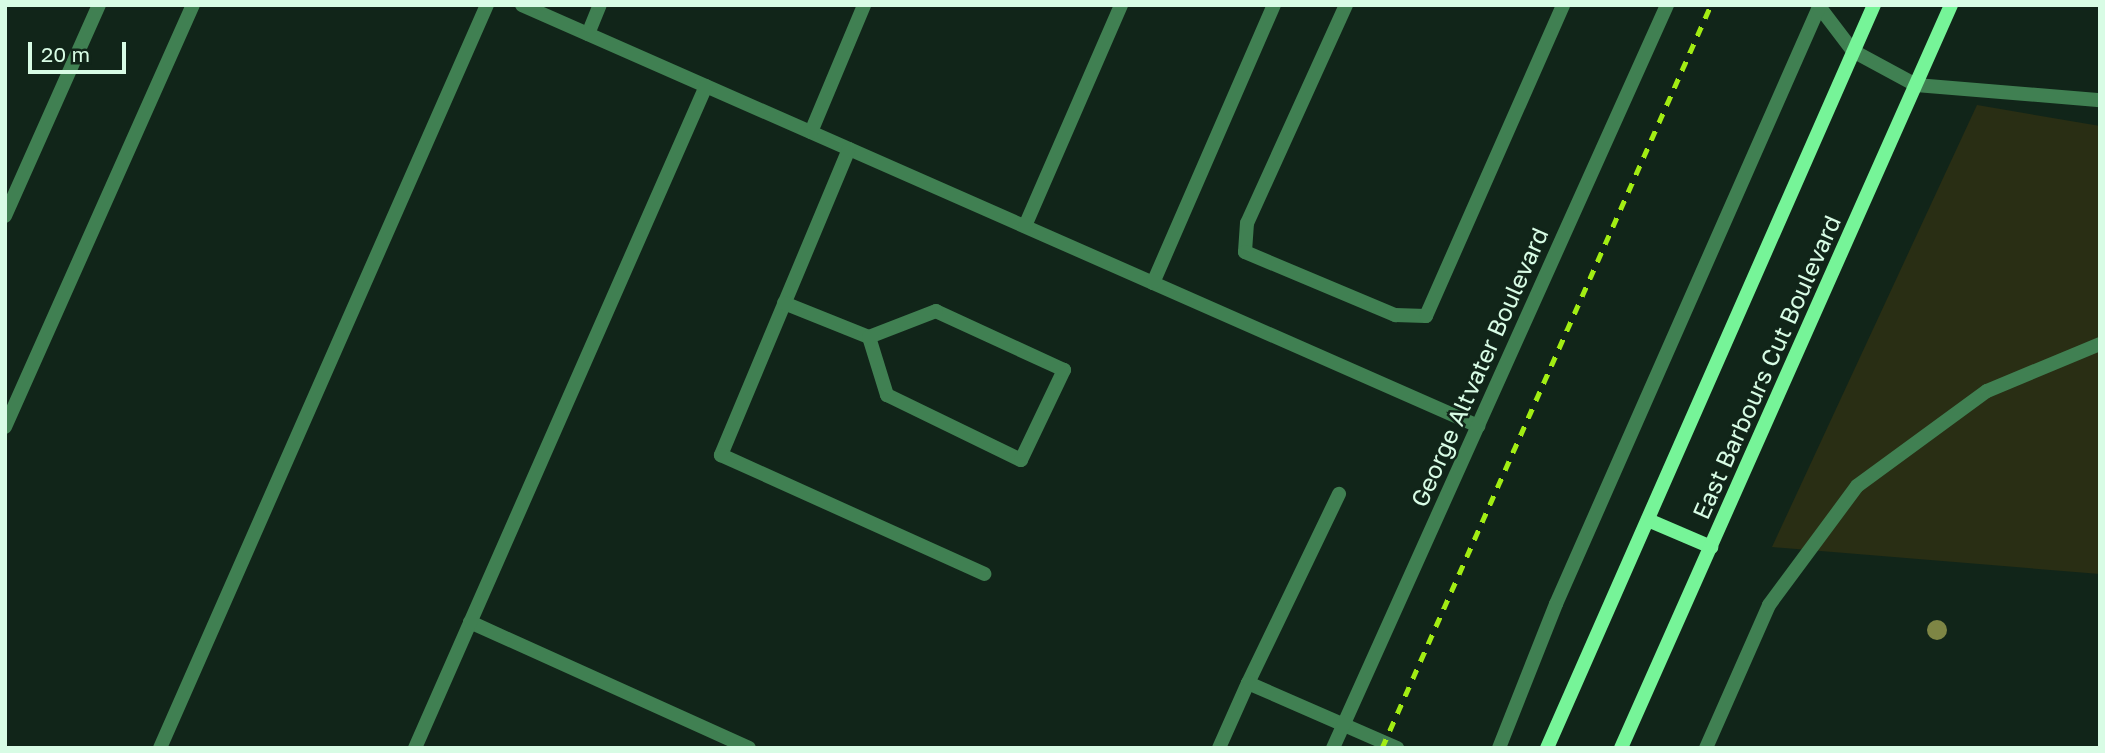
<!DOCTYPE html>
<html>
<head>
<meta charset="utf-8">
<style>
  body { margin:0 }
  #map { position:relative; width:2105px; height:753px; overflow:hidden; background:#112519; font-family:"Golos Text",sans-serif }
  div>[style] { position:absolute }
  .green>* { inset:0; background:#292e14 }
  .lane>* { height:14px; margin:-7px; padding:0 7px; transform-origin:7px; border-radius:7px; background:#408052 }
  .street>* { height:14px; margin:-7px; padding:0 7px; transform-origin:7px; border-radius:7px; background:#408052 }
  .secondary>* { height:14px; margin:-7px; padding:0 7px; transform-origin:7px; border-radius:7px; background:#76f498 }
  .rail>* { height:5px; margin-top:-2.5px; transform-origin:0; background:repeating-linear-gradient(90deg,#a2ed13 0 10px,transparent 0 19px) }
  .trees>* { width:20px; height:20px; margin:-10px; border-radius:50%; background:#7e8645 }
  span { translate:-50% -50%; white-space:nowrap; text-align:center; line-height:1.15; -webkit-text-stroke:5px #112519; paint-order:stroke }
  .street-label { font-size:24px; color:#d8fce5 }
  .frame { position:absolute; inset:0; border:7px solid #d8fce5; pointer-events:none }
  .scale { position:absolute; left:28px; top:42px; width:98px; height:32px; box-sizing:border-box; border:4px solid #d8fce5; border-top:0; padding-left:9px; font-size:21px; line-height:24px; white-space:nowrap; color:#d8fce5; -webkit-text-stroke:5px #112519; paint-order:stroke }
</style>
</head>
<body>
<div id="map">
  <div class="green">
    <div style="clip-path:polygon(1977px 105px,2100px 126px,2100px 574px,1772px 547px)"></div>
  </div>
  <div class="lane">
    <div style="left:522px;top:5px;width:1045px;rotate:23.77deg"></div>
    <div style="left:1346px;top:5px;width:239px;rotate:114.4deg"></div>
    <div style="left:1247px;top:223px;width:29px;rotate:94deg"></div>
    <div style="left:1245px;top:252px;width:163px;rotate:22.8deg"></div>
    <div style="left:1395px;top:315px;width:31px;rotate:2deg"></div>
    <div style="left:1426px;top:316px;width:340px;rotate:-66.2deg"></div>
    <div style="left:1818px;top:5px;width:58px;rotate:52.7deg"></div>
    <div style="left:588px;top:34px;width:31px;rotate:-68deg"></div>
    <div style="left:811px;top:132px;width:138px;rotate:-67.3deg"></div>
    <div style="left:849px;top:149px;width:332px;rotate:112.7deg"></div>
    <div style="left:721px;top:455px;width:289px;rotate:24.3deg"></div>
    <div style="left:5px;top:216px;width:231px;rotate:-66deg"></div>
    <div style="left:1025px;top:226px;width:241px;rotate:-66.5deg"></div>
    <div style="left:1153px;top:283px;width:303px;rotate:-66.5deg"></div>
    <div style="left:784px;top:303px;width:92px;rotate:21.8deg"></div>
    <div style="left:869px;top:337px;width:61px;rotate:72.8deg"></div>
    <div style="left:887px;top:395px;width:149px;rotate:25.9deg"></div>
    <div style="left:1021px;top:460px;width:100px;rotate:-64.5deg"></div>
    <div style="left:1064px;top:370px;width:141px;rotate:-155.3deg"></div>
    <div style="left:936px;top:311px;width:72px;rotate:158.8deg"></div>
    <div style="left:5px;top:427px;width:462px;rotate:-66deg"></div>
    <div style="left:470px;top:622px;width:306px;rotate:24.3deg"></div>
    <div style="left:1248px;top:683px;width:210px;rotate:-64.3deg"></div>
    <div style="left:160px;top:748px;width:812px;rotate:-66.25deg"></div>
    <div style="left:415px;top:748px;width:723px;rotate:-66.27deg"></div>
    <div style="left:1219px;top:748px;width:71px;rotate:-66deg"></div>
    <div style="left:1248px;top:683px;width:163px;rotate:23.6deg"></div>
    <div style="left:1333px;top:748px;width:815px;rotate:-65.79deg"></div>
    <div style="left:1499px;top:748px;width:155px;rotate:-68.4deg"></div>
    <div style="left:1556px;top:604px;width:655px;rotate:-66.22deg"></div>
    <div style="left:1706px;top:748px;width:156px;rotate:-66.2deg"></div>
    <div style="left:1769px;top:605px;width:148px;rotate:-53.5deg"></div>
    <div style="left:1857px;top:486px;width:161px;rotate:-36.2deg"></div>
    <div style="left:1987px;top:391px;width:122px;rotate:-22.6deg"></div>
  </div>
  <div class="street">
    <div style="left:1853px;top:51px;width:72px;rotate:28.4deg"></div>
    <div style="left:1916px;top:85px;width:185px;rotate:4.7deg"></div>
  </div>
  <div class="secondary">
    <div style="left:1648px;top:520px;width:69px;rotate:23.2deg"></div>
    <div style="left:1547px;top:748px;width:812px;rotate:-66.25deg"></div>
    <div style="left:1621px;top:748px;width:813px;rotate:-66.05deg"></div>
  </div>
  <div class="rail">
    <div style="left:1382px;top:748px;width:813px;rotate:-66.12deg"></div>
  </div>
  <div class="trees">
    <div style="left:1937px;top:630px"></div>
  </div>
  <div class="street-label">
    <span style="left:1479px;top:367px;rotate:-66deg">George Altvater Boulevard</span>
    <span style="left:1766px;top:367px;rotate:-66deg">East Barbours Cut Boulevard</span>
  </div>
  <div class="frame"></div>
  <div class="scale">20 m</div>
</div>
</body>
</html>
